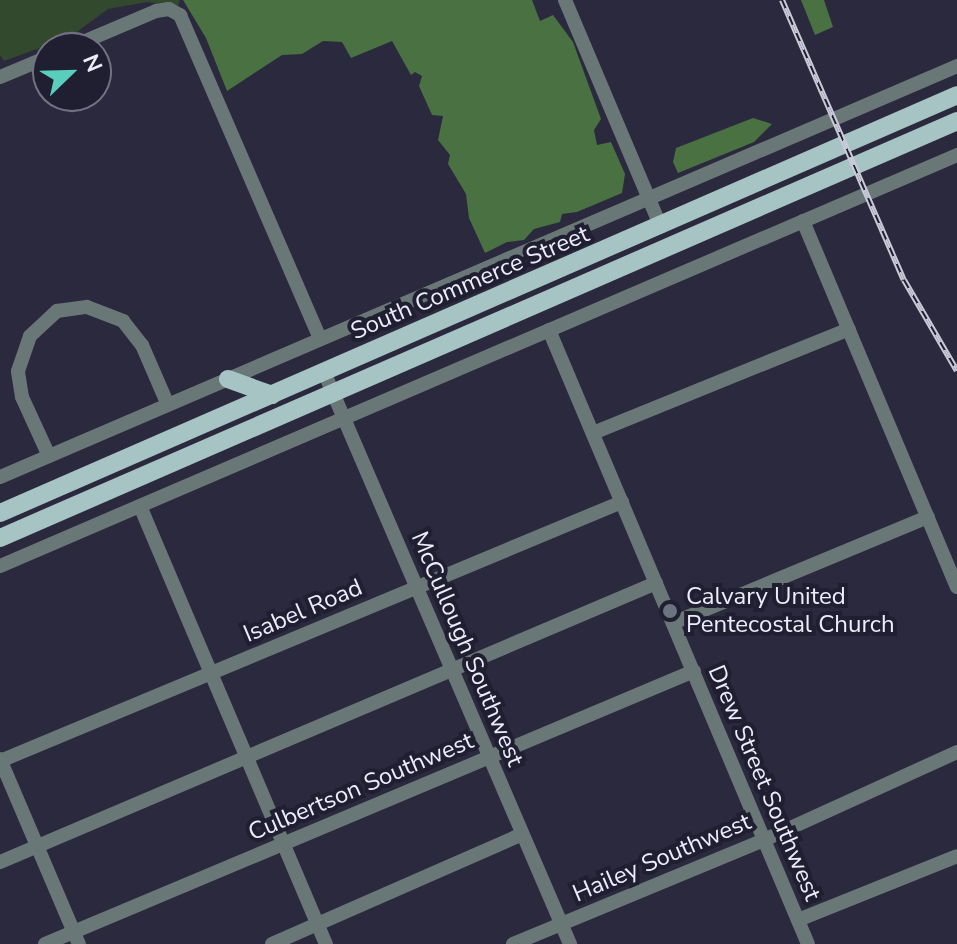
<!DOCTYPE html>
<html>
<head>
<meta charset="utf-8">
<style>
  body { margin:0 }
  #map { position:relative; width:957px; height:944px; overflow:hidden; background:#2a293d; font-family:"Nunito Sans",sans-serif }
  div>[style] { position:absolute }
  .green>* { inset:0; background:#32492d }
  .forest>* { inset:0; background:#4a7142 }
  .minor>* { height:14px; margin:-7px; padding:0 7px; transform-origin:7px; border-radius:7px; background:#6a7777 }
  .major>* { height:18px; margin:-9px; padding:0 9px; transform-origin:9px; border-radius:9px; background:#a7c4c4 }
  .rail>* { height:6px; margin-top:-3px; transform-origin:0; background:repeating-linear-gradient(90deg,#201f32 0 9px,#cacad9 0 18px); box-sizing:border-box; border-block:2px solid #cacad9 }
  .dots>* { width:22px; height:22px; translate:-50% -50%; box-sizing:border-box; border:4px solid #201f32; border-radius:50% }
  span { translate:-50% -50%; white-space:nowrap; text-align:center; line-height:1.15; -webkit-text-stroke:8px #201f32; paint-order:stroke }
  .street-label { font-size:24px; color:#ececfa }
  .poi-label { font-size:24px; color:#ececfa }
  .left { translate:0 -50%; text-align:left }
  .north { position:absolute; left:32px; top:32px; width:80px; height:80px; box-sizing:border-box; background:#201f32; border:2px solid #727182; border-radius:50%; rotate:67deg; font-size:22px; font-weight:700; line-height:32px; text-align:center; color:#ececfa }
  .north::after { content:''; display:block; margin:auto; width:28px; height:36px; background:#5acebc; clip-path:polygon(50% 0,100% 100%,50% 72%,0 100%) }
</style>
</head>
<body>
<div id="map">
  <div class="green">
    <div style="clip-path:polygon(0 0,180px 0,178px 6px,147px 2px,108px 9px,70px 37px,4px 61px,0 55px)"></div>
  </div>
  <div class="forest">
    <div style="clip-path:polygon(183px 0,532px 0,540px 21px,553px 15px,573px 42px,601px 119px,594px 130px,597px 145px,611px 142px,625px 174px,622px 193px,577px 212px,562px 214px,560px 222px,534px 229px,524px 240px,507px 242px,485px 253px,469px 218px,466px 194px,448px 164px,450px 155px,438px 140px,443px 116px,432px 115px,419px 86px,422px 76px,415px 72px,411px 75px,392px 41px,351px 58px,342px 42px,323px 41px,302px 54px,282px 55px,227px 91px,206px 38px)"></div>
    <div style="clip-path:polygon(801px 0,824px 0,833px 27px,815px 35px)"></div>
    <div style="clip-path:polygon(753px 118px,772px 124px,754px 142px,678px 173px,673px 162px,676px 148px)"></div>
  </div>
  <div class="minor">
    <div style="left:565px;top:0;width:246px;rotate:67.1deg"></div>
    <div style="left:69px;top:48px;width:95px;rotate:-23deg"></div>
    <div style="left:156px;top:11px;width:13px;rotate:-9deg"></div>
    <div style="left:169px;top:9px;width:13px;rotate:29deg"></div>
    <div style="left:180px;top:15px;width:353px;rotate:66.6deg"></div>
    <div style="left:0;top:77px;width:52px;rotate:-22.6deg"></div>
    <div style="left:803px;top:221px;width:397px;rotate:67.2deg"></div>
    <div style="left:549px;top:330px;width:666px;rotate:67.13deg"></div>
    <div style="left:324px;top:372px;width:623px;rotate:66.73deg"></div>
    <div style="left:593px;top:433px;width:276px;rotate:-22.1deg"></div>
    <div style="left:49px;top:456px;width:65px;rotate:-114.6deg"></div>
    <div style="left:22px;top:397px;width:26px;rotate:-99deg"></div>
    <div style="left:18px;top:371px;width:37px;rotate:-71deg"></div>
    <div style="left:30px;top:336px;width:37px;rotate:-43deg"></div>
    <div style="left:57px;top:311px;width:30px;rotate:-8deg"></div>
    <div style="left:87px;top:307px;width:39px;rotate:21deg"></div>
    <div style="left:123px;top:321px;width:31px;rotate:52deg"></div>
    <div style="left:142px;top:345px;width:65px;rotate:66.6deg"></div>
    <div style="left:0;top:477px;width:1042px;rotate:-23.24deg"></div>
    <div style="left:140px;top:506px;width:476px;rotate:67deg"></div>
    <div style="left:0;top:566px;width:1042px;rotate:-23.24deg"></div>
    <div style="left:673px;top:623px;width:276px;rotate:-22.6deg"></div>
    <div style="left:0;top:759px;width:201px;rotate:66.9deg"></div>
    <div style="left:0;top:761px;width:674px;rotate:-22.61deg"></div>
    <div style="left:0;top:862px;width:713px;rotate:-23.04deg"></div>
    <div style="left:798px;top:920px;width:171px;rotate:-21.9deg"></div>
    <div style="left:45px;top:944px;width:704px;rotate:-22.81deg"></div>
    <div style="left:272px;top:944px;width:273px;rotate:-23.7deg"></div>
    <div style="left:513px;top:944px;width:272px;rotate:-22.5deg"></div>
    <div style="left:764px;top:840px;width:212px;rotate:-24.5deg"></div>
  </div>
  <div class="major">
    <div style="left:228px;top:379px;width:47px;rotate:20deg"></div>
    <div style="left:0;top:513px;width:1044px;rotate:-23.59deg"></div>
    <div style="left:0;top:538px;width:1044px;rotate:-23.54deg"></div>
  </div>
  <div class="rail">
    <div style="left:782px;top:0;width:305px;rotate:66.5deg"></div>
    <div style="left:904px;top:280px;width:105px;rotate:59.8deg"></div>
  </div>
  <div class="dots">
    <div style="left:670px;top:611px;background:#6b7280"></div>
  </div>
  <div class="street-label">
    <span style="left:470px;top:283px;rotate:-23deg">South Commerce Street</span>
    <span style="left:303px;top:611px;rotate:-23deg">Isabel Road</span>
    <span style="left:467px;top:649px;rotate:67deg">McCullough Southwest</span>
    <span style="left:764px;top:783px;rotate:67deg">Drew Street Southwest</span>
    <span style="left:361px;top:787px;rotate:-23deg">Culbertson Southwest</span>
    <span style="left:662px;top:858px;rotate:-23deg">Hailey Southwest</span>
  </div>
  <div class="poi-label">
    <span class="left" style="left:686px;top:611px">Calvary United<br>Pentecostal Church</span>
  </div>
  <div class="north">N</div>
</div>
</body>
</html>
